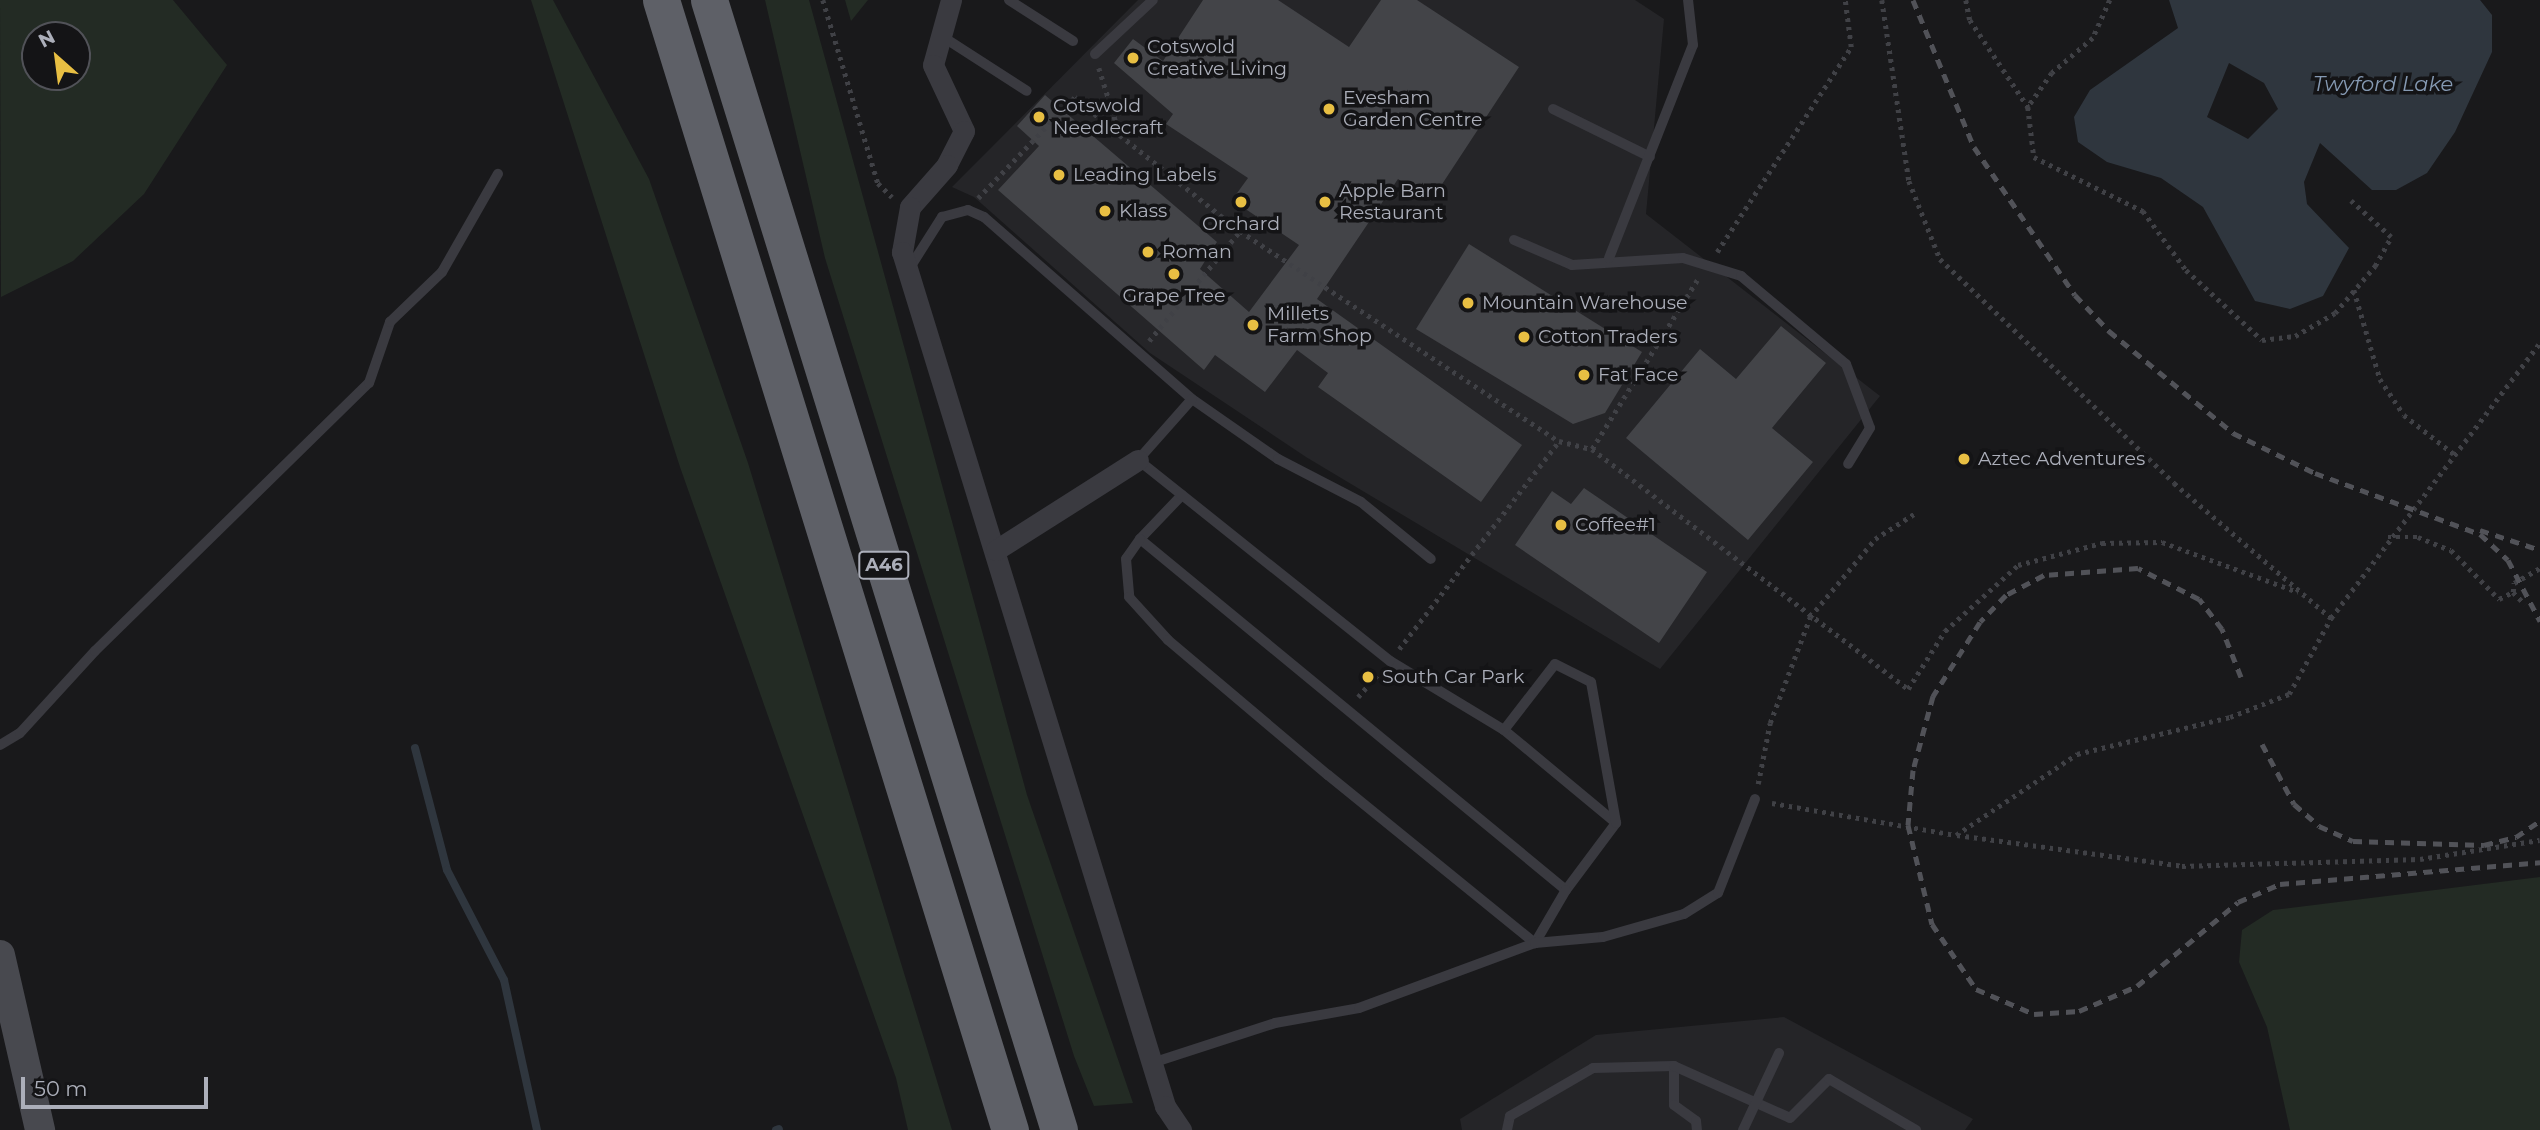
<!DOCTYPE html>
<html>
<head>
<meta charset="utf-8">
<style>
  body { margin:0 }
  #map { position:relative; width:2540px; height:1130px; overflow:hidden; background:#19191b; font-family:Montserrat,sans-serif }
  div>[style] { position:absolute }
  .built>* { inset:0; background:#252528 }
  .green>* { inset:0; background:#232b24 }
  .water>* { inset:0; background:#2f363e }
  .stream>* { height:8px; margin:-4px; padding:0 4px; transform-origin:4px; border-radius:4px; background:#2f363e }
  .building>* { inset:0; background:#434448 }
  .path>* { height:4.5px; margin-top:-2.25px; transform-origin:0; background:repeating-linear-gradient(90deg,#404146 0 3.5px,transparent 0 8.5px) }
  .service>* { height:10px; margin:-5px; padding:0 5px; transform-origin:5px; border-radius:5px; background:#3a3a40 }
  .minor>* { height:21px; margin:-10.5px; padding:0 10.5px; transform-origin:10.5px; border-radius:10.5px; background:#3a3a40 }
  .secondary>* { height:30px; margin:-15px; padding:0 15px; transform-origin:15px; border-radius:15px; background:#48494f }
  .trunk>* { height:37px; margin:-18.5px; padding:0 18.5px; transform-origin:18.5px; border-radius:18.5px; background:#5e6067 }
  .rail>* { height:5px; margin-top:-2.5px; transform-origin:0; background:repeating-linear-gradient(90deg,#515258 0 9px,transparent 0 16px) }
  .dots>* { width:19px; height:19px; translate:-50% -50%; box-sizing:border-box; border:4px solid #141416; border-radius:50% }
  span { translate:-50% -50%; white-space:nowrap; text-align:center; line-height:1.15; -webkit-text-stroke:7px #141416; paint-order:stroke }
  .shield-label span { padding:2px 5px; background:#141416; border:2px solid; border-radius:5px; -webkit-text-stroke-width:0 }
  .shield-label { font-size:18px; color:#acafba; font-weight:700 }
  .poi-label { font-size:19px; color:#acafba }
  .left { translate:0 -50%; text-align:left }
  .water-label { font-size:21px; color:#8599b2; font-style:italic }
  .north { position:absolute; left:21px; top:21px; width:70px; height:70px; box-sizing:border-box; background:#141416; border:2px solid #515258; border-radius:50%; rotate:332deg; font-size:19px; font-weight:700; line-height:28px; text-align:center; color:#acafba }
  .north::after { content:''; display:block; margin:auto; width:24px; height:32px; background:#e8bf43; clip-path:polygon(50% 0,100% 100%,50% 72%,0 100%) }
  .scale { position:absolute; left:21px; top:1077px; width:187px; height:32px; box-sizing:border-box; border:4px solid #acafba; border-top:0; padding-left:9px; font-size:21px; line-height:24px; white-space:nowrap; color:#acafba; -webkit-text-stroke:5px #141416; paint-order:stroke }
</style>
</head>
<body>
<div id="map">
  <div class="built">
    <div style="clip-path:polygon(1138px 0,1635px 0,1664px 19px,1646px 214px,1880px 396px,1660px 669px,1306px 457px,1150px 353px,974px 197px,952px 187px)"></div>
    <div style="clip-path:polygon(1784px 1017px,1973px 1119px,1965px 1130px,1462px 1130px,1460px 1119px,1596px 1035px)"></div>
  </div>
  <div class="green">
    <div style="clip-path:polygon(evenodd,0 0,173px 0,227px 65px,144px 194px,73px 261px,1px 297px,0 0,35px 35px,77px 35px,77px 77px,35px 77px,35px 35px)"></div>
    <div style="clip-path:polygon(531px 0,553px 0,649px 179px,748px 463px,952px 1130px,908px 1130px,896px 1078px,680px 467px)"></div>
    <div style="clip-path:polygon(765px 0,809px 0,1027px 795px,1133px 1103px,1094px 1106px,1074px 1056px,825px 258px)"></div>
    <div style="clip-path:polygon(845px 0,868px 0,851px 21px)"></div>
    <div style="clip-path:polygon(2540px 877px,2540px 1130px,2290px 1130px,2267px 1027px,2239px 962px,2242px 930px,2273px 910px)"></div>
  </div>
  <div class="water">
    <div style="clip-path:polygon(evenodd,2169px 0,2480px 0,2492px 15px,2492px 52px,2455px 132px,2427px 173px,2396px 190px,2372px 190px,2320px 143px,2304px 182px,2307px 204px,2349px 248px,2323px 296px,2290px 309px,2255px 301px,2203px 207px,2161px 178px,2107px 162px,2078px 142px,2074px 117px,2090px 90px,2178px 28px,2169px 0,2229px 63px,2264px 83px,2278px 109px,2248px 139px,2207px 117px,2229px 63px)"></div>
  </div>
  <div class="stream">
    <div style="left:415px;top:748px;width:126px;rotate:75.3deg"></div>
    <div style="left:447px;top:870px;width:124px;rotate:62.6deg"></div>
    <div style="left:504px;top:980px;width:154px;rotate:77.6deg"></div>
    <div style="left:776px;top:1130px;width:3px;rotate:-18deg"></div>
  </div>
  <div class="building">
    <div style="clip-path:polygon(1203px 0,1278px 0,1349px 47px,1381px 0,1417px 0,1519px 67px,1431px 201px,1398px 179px,1317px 299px,1522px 445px,1481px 502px,1318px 387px,1328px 373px,1297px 350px,1265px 392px,1215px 355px,1204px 370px,998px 190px,1039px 146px,1017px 126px,1045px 95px,1217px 242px,1200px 269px,1249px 312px,1299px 245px,1232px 200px,1248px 178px,1166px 124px,1173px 114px,1114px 63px,1133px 39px,1163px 61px)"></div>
    <div style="clip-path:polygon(1469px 244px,1642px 352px,1605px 413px,1573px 424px,1416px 329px)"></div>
    <div style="clip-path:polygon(1781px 326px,1826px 363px,1772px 428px,1813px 462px,1748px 540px,1626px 438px,1700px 349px,1736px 379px)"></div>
    <div style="clip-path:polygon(1584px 488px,1707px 572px,1659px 643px,1515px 545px,1552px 491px,1571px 504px)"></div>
  </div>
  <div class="path">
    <div style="left:823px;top:0;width:191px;rotate:73.3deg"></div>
    <div style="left:878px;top:183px;width:20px;rotate:45deg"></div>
    <div style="left:1882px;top:0;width:183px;rotate:81.5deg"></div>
    <div style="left:1909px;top:181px;width:84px;rotate:68.3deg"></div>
    <div style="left:1940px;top:259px;width:324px;rotate:43.7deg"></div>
    <div style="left:2174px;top:483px;width:207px;rotate:40.7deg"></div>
    <div style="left:1966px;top:0;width:20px;rotate:79deg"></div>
    <div style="left:1970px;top:20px;width:105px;rotate:56.3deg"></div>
    <div style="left:2110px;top:0;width:42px;rotate:114.1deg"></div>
    <div style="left:2093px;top:38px;width:54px;rotate:139.5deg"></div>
    <div style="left:2052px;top:73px;width:42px;rotate:125.2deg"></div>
    <div style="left:2028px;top:107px;width:50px;rotate:83.2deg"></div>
    <div style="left:2034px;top:157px;width:122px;rotate:26.4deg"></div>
    <div style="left:2143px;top:211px;width:73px;rotate:53.9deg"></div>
    <div style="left:2186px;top:270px;width:103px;rotate:42.6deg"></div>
    <div style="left:2262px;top:340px;width:33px;rotate:-7deg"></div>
    <div style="left:2295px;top:336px;width:46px;rotate:-29.9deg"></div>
    <div style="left:2335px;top:313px;width:62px;rotate:-49.6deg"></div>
    <div style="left:2375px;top:266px;width:33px;rotate:-61deg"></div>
    <div style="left:2391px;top:237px;width:54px;rotate:-138deg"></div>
    <div style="left:1099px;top:68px;width:70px;rotate:72.6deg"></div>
    <div style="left:1120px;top:135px;width:154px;rotate:38.7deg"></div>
    <div style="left:1240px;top:231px;width:382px;rotate:33.4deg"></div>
    <div style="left:1559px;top:441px;width:34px;rotate:14deg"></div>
    <div style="left:1592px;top:449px;width:397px;rotate:37.2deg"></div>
    <div style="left:1908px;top:689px;width:69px;rotate:-57.5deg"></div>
    <div style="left:1945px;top:631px;width:98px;rotate:-42.1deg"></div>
    <div style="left:2018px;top:565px;width:87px;rotate:-14.7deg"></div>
    <div style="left:2102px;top:543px;width:60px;rotate:-1deg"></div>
    <div style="left:2162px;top:542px;width:145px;rotate:20.2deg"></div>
    <div style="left:978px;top:198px;width:140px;rotate:-46.2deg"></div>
    <div style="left:1075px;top:97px;width:55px;rotate:40.6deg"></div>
    <div style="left:1717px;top:252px;width:245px;rotate:-56.8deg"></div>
    <div style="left:1851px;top:47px;width:47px;rotate:-97.3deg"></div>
    <div style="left:2354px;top:290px;width:93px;rotate:73.7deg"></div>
    <div style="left:2380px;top:379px;width:43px;rotate:56.3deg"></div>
    <div style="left:2404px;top:415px;width:63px;rotate:38deg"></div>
    <div style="left:1149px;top:341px;width:143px;rotate:-50.4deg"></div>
    <div style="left:1592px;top:449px;width:199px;rotate:-58.1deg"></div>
    <div style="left:2388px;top:537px;width:30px"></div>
    <div style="left:2418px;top:537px;width:35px;rotate:22deg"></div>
    <div style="left:2451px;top:550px;width:69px;rotate:45.6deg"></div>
    <div style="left:2499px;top:599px;width:16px;rotate:-27deg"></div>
    <div style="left:2513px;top:592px;width:17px;rotate:45deg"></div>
    <div style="left:2513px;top:592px;width:9px;rotate:-84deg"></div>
    <div style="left:2514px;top:583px;width:30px;rotate:-30deg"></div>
    <div style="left:1399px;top:649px;width:262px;rotate:-52.4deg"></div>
    <div style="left:1358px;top:697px;width:33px;rotate:-49deg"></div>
    <div style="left:1758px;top:784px;width:62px;rotate:-78.9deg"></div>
    <div style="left:1770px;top:723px;width:113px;rotate:-69.3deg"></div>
    <div style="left:1810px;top:617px;width:102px;rotate:-50.2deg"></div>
    <div style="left:1875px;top:539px;width:46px;rotate:-32.7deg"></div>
    <div style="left:1772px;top:803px;width:187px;rotate:9.9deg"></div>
    <div style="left:1956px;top:835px;width:146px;rotate:-33.8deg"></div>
    <div style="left:2077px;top:754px;width:157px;rotate:-13.6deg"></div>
    <div style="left:2230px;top:717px;width:63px;rotate:-21.3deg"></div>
    <div style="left:2289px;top:694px;width:87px;rotate:-61.1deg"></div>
    <div style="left:2331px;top:618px;width:345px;rotate:-52.8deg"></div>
    <div style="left:1957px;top:835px;width:227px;rotate:7.8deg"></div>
    <div style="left:2182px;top:866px;width:238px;rotate:-1.7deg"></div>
    <div style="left:2420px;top:859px;width:121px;rotate:-9deg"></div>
  </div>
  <div class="service">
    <div style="left:1009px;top:0;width:76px;rotate:32.6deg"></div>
    <div style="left:940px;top:35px;width:103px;rotate:32.8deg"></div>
    <div style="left:1095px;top:54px;width:79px;rotate:-43deg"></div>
    <div style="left:1553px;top:109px;width:108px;rotate:26.3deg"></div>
    <div style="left:1514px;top:240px;width:63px;rotate:23.3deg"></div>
    <div style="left:1572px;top:265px;width:111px;rotate:-3.6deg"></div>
    <div style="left:1683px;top:258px;width:61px;rotate:17.2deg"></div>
    <div style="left:1741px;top:276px;width:137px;rotate:40deg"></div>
    <div style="left:1846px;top:364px;width:68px;rotate:69.4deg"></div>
    <div style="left:1870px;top:428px;width:42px;rotate:121.4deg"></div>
    <div style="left:1609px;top:258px;width:229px;rotate:-68.5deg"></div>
    <div style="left:1693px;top:45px;width:45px;rotate:-96.3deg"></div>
    <div style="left:909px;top:269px;width:62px;rotate:-57.6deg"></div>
    <div style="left:942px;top:217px;width:27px;rotate:-15deg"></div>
    <div style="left:968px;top:210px;width:17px;rotate:24deg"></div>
    <div style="left:984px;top:217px;width:276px;rotate:41.2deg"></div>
    <div style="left:1192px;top:399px;width:105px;rotate:34.9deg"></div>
    <div style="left:1278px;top:459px;width:93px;rotate:27.4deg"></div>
    <div style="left:1361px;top:502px;width:90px;rotate:39.2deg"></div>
    <div style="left:1182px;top:495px;width:61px;rotate:133.7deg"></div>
    <div style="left:1140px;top:539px;width:552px;rotate:39.49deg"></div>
    <div style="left:1566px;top:890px;width:84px;rotate:-53.3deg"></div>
    <div style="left:1616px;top:823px;width:146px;rotate:-140.3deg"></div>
    <div style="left:1504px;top:730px;width:133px;rotate:-148.8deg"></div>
    <div style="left:1390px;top:661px;width:322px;rotate:-141.4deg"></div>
    <div style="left:1138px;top:460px;width:81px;rotate:-48.5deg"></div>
    <div style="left:1140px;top:539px;width:24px;rotate:125deg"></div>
    <div style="left:1126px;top:559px;width:38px;rotate:85deg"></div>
    <div style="left:1129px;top:597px;width:58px;rotate:47.8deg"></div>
    <div style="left:1168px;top:640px;width:209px;rotate:40.2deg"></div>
    <div style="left:1328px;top:775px;width:267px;rotate:39.1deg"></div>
    <div style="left:1535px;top:943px;width:61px;rotate:-59.7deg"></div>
    <div style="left:1504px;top:730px;width:83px;rotate:-52.3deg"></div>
    <div style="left:1555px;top:664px;width:40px;rotate:26.6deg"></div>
    <div style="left:1591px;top:682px;width:143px;rotate:79.9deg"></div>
    <div style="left:0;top:745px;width:23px;rotate:-31deg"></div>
    <div style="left:20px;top:733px;width:111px;rotate:-47.6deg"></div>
    <div style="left:95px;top:651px;width:383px;rotate:-44.4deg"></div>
    <div style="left:369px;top:383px;width:65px;rotate:-71deg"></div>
    <div style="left:390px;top:322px;width:72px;rotate:-43.9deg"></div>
    <div style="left:442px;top:272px;width:113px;rotate:-60.3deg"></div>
    <div style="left:1152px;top:1063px;width:129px;rotate:-18deg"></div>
    <div style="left:1275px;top:1023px;width:85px;rotate:-10.1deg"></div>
    <div style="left:1359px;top:1008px;width:188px;rotate:-20.3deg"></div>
    <div style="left:1535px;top:943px;width:68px;rotate:-5deg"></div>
    <div style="left:1603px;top:937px;width:84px;rotate:-15.9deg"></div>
    <div style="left:1684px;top:914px;width:40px;rotate:-32deg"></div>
    <div style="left:1718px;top:893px;width:101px;rotate:-68.5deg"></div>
    <div style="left:1674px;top:1066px;width:39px;rotate:90deg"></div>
    <div style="left:1674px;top:1105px;width:27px;rotate:36deg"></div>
    <div style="left:1696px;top:1121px;width:9px;rotate:84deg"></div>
    <div style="left:1507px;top:1130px;width:14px;rotate:-78deg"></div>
    <div style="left:1510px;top:1116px;width:96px;rotate:-30deg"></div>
    <div style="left:1593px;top:1068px;width:81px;rotate:-1.4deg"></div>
    <div style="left:1674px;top:1066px;width:127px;rotate:24.1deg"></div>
    <div style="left:1790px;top:1118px;width:55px;rotate:-45deg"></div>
    <div style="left:1829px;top:1079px;width:101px;rotate:30.4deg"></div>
    <div style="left:1743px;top:1130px;width:85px;rotate:-64.9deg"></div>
  </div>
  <div class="minor">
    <div style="left:951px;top:0;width:67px;rotate:105.5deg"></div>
    <div style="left:933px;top:65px;width:73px;rotate:64.8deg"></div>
    <div style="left:964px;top:131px;width:38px;rotate:117deg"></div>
    <div style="left:947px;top:165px;width:56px;rotate:131.4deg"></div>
    <div style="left:910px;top:207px;width:46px;rotate:100.1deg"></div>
    <div style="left:902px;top:252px;width:894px;rotate:72.88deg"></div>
    <div style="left:1165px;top:1106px;width:29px;rotate:56deg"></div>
    <div style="left:996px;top:550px;width:168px;rotate:-32.4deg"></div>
  </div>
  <div class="secondary">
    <div style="left:0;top:955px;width:180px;rotate:77.1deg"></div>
  </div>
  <div class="trunk">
    <div style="left:661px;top:0;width:1183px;rotate:72.84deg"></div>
    <div style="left:709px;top:0;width:1183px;rotate:72.79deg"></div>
  </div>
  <div class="rail">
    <div style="left:1913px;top:0;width:159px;rotate:67.5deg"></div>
    <div style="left:1974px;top:147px;width:179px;rotate:55.7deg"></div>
    <div style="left:2075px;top:295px;width:50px;rotate:46.6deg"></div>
    <div style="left:2109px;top:331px;width:161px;rotate:39.4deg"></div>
    <div style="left:2233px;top:433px;width:91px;rotate:26deg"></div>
    <div style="left:2315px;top:473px;width:176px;rotate:20.3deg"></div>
    <div style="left:2480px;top:534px;width:38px;rotate:43deg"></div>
    <div style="left:2508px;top:560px;width:69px;rotate:62.3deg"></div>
    <div style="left:2480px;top:530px;width:63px;rotate:18.4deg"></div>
    <div style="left:2241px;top:677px;width:52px;rotate:-111.6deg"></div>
    <div style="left:2222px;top:629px;width:38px;rotate:-127deg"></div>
    <div style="left:2199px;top:599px;width:68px;rotate:-153.1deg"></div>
    <div style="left:2138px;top:568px;width:94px;rotate:175.7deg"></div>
    <div style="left:2044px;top:575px;width:43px;rotate:152.2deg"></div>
    <div style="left:2006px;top:595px;width:37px;rotate:134deg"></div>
    <div style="left:1980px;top:622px;width:88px;rotate:122.4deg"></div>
    <div style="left:1933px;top:696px;width:77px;rotate:105.1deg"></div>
    <div style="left:1913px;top:770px;width:55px;rotate:95.2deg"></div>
    <div style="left:1908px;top:825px;width:102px;rotate:76.4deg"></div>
    <div style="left:1932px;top:924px;width:78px;rotate:55.9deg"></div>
    <div style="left:1976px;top:989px;width:63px;rotate:23.3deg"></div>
    <div style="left:2034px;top:1014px;width:45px;rotate:-3.8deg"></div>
    <div style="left:2079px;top:1011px;width:63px;rotate:-23.3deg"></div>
    <div style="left:2137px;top:986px;width:131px;rotate:-39.7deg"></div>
    <div style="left:2238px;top:902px;width:46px;rotate:-23.2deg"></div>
    <div style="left:2280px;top:884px;width:261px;rotate:-4.8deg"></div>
    <div style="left:2262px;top:744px;width:68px;rotate:61.9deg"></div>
    <div style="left:2294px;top:804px;width:33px;rotate:41deg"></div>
    <div style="left:2319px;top:826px;width:37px;rotate:24deg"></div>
    <div style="left:2353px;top:841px;width:131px;rotate:1.7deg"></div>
    <div style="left:2484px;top:845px;width:33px;rotate:-14deg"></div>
    <div style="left:2516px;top:837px;width:29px;rotate:-34deg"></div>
  </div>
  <div class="dots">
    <div style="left:1133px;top:58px;background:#e8bf43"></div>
    <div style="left:1329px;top:109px;background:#e8bf43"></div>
    <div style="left:1039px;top:117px;background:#e8bf43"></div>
    <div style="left:1059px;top:175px;background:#e8bf43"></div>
    <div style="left:1241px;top:202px;background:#e8bf43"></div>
    <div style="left:1325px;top:202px;background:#e8bf43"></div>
    <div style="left:1105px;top:211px;background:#e8bf43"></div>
    <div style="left:1148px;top:252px;background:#e8bf43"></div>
    <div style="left:1174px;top:274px;background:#e8bf43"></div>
    <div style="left:1468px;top:303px;background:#e8bf43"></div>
    <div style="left:1253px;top:325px;background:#e8bf43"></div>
    <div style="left:1524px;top:337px;background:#e8bf43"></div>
    <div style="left:1584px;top:375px;background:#e8bf43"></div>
    <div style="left:1964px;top:459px;background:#e8bf43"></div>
    <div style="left:1561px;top:525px;background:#e8bf43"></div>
    <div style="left:1368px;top:677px;background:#e8bf43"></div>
  </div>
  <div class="shield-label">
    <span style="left:884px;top:565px">A46</span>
  </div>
  <div class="poi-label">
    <span class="left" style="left:1147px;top:58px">Cotswold<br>Creative Living</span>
    <span class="left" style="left:1343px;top:109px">Evesham<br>Garden Centre</span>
    <span class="left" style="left:1053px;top:117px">Cotswold<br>Needlecraft</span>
    <span class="left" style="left:1073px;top:175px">Leading Labels</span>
    <span class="left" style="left:1339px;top:202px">Apple Barn<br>Restaurant</span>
    <span class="left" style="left:1119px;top:211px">Klass</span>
    <span style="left:1241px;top:224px">Orchard</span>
    <span class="left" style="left:1162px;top:252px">Roman</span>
    <span style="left:1174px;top:296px">Grape Tree</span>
    <span class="left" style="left:1482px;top:303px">Mountain Warehouse</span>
    <span class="left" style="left:1267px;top:325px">Millets<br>Farm Shop</span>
    <span class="left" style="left:1538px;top:337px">Cotton Traders</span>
    <span class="left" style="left:1598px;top:375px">Fat Face</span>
    <span class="left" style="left:1978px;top:459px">Aztec Adventures</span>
    <span class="left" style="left:1575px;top:525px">Coffee#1</span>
    <span class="left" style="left:1382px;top:677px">South Car Park</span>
  </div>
  <div class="water-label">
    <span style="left:2383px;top:84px">Twyford Lake</span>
  </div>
  <div class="north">N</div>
  <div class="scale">50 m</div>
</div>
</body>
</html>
